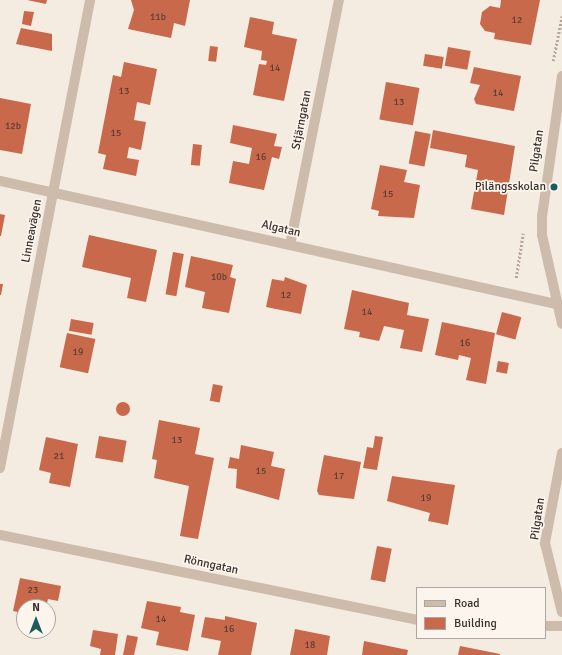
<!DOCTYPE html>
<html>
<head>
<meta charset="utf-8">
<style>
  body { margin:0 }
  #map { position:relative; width:562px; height:655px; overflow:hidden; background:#f4ebe1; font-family:Signika,sans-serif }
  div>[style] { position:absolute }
  .building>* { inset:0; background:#c8694b; transform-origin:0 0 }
  .round { border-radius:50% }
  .path>* { height:2.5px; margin-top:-1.25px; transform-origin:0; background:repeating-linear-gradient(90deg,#b9a596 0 2px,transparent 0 4px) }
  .minor>* { height:10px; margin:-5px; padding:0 5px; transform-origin:5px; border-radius:5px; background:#cdbbac }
  .dots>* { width:11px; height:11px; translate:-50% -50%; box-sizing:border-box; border:2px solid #fbf5ee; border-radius:50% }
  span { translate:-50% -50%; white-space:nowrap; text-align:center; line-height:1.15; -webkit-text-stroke:3.5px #fbf5ee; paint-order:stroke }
  .number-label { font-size:10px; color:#5e3e33 }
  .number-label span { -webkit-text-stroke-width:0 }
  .street-label { font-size:12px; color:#3b302b }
  .poi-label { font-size:12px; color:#3b302b }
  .right { translate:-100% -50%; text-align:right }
  .legend { position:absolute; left:416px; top:587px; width:130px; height:52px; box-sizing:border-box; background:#fbf5ee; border:1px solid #aea6a0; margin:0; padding:5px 7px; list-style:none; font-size:12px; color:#3b302b }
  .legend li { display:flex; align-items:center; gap:8px; height:20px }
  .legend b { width:20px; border:1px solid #aea6a0 }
  .north { position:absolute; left:16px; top:599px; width:40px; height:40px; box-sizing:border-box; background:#fbf5ee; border:1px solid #aea6a0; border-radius:50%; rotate:0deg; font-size:11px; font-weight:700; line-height:16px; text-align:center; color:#3b302b }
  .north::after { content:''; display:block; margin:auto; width:14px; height:18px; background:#1f5a5e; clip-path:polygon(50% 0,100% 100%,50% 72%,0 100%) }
</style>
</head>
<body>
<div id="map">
  <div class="building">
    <div style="clip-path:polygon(27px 0,47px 0,46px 4px)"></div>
    <div style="clip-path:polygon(131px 0,190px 0,185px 26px,174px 23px,171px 38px,128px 29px,134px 10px)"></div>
    <div style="clip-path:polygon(501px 0,540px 0,531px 45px,494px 39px,495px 33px,485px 31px,480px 24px,482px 12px,490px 6px,500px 8px)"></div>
    <div style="clip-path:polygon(24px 11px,34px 12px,31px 26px,22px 24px)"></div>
    <div style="clip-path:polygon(250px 17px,274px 22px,272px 34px,297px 39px,284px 101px,253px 95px,259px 64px,266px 65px,267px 61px,261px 60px,262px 51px,244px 47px)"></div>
    <div style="clip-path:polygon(21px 28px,52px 34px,52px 51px,16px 44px)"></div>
    <div style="left:210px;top:46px;width:8px;height:15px;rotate:7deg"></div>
    <div style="left:448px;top:47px;width:23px;height:19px;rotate:10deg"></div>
    <div style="left:425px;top:54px;width:19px;height:12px;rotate:9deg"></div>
    <div style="clip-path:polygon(124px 62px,157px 69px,150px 105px,137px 102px,134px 120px,146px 122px,141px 150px,129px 147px,127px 158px,139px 160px,136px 176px,103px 169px,106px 155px,98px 153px,113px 75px,121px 77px)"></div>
    <div style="clip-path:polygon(474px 67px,521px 76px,514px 111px,476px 104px,474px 99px,480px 85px,470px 83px)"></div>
    <div style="left:386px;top:82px;width:34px;height:38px;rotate:10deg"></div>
    <div style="clip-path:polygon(0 98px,31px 104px,22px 154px,0 150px)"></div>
    <div style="clip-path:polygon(233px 125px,277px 134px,274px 146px,282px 147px,279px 159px,272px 157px,264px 190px,229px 183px,233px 161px,249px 164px,252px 148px,230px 143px)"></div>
    <div style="clip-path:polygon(433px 130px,515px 146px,504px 215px,471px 209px,478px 170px,465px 167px,467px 155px,430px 148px)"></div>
    <div style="left:415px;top:131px;width:16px;height:33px;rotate:11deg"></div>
    <div style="left:193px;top:144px;width:9px;height:21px;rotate:6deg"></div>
    <div style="clip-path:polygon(380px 165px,407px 170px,404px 182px,420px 185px,414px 218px,378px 216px,379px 211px,371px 209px)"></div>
    <div style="clip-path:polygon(0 214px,5px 215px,1px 236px,0 236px)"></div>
    <div style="clip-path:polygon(89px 235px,157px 250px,146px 302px,127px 298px,131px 278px,82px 267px)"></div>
    <div style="left:173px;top:252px;width:11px;height:43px;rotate:10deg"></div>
    <div style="clip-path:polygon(191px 256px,233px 265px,230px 277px,236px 279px,229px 313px,202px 308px,205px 292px,185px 287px)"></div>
    <div style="clip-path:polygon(285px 277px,307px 285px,301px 314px,266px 307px,272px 279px,284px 281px)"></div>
    <div style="clip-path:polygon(0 284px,3px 284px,1px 295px,0 295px)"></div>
    <div style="clip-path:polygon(352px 290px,409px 303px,407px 315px,429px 319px,422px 352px,400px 348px,404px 330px,384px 326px,379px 341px,359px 337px,360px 332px,344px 329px)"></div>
    <div style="left:502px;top:312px;width:20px;height:23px;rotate:15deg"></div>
    <div style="left:71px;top:319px;width:23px;height:12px;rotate:10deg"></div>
    <div style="clip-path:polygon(442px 322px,495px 333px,486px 384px,466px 380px,471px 358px,459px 355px,458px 360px,435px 355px)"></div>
    <div style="left:67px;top:333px;width:29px;height:35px;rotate:12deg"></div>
    <div style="left:498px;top:361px;width:11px;height:11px;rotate:10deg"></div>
    <div style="left:213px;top:384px;width:10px;height:17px;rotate:11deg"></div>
    <div class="round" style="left:116px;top:402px;width:14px;height:14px"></div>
    <div style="clip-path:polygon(159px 420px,200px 428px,195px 454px,214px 458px,198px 539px,180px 536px,189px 486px,154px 478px,157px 460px,152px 459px)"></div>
    <div style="left:99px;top:436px;width:28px;height:22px;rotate:10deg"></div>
    <div style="clip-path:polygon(375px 436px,383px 437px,377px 470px,363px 468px,367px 447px,373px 448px)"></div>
    <div style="clip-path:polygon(46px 437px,78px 444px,70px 487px,49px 483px,51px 473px,39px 470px)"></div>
    <div style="clip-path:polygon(241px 445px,274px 452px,271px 466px,285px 469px,279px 500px,236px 488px,237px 469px,228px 468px,230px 457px,239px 459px)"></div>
    <div style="clip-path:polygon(324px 455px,361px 462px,354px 499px,319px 495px,317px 491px)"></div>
    <div style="clip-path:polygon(392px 476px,455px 485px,448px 525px,428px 521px,430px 513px,387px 501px)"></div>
    <div style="left:377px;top:546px;width:15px;height:34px;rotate:11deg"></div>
    <div style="clip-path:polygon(20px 578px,61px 586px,58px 601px,48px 599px,46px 607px,24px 607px,24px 618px,21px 617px,22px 613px,13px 611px)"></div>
    <div style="clip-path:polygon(147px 601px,181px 607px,180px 612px,195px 615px,188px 651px,156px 645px,159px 632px,141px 628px)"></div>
    <div style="clip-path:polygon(225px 616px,257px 623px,251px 655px,218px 655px,221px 641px,201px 637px,205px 617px,225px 620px)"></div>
    <div style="clip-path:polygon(295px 629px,330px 636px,327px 655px,290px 655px)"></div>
    <div style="clip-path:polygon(93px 630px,118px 634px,115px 655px,100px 655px,101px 649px,90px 646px)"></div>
    <div style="clip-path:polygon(127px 635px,138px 637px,134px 655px,123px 655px)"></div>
    <div style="clip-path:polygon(364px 641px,408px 650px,407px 655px,362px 655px)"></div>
    <div style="clip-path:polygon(460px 646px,500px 654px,500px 655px,458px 655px)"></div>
  </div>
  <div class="path">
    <div style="left:553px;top:61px;width:46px;rotate:-78.7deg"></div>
    <div style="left:516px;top:278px;width:45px;rotate:-81deg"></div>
  </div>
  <div class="minor">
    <div style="left:562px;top:76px;width:142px;rotate:98.1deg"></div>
    <div style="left:542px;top:217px;width:18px;rotate:90deg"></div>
    <div style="left:542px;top:235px;width:91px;rotate:77.3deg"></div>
    <div style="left:0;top:181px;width:569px;rotate:12.47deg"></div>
    <div style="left:290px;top:245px;width:250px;rotate:-78.7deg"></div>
    <div style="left:562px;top:453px;width:92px;rotate:100.7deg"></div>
    <div style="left:545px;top:543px;width:71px;rotate:76.2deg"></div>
    <div style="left:0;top:468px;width:477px;rotate:-79.1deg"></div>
    <div style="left:0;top:535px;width:426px;rotate:11.5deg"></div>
    <div style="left:545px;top:626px;width:17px"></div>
  </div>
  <div class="dots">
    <div style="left:554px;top:187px;background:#1f5a5e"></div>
  </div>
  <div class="number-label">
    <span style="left:158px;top:18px">11b</span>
    <span style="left:517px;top:21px">12</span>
    <span style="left:275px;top:69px">14</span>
    <span style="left:124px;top:92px">13</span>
    <span style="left:498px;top:94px">14</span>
    <span style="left:399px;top:103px">13</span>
    <span style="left:13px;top:127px">12b</span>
    <span style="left:116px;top:134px">15</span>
    <span style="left:261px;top:158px">16</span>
    <span style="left:388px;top:195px">15</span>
    <span style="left:219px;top:278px">10b</span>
    <span style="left:286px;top:296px">12</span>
    <span style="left:367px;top:313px">14</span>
    <span style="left:465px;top:344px">16</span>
    <span style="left:78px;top:353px">19</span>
    <span style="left:177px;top:441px">13</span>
    <span style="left:59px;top:457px">21</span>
    <span style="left:261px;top:472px">15</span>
    <span style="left:339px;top:477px">17</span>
    <span style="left:426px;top:499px">19</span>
    <span style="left:33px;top:591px">23</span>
    <span style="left:161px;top:620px">14</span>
    <span style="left:229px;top:630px">16</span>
    <span style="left:310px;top:646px">18</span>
  </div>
  <div class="street-label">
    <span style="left:302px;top:120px;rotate:-79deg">Stjärngatan</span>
    <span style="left:537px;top:151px;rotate:-82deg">Pilgatan</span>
    <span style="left:281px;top:229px;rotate:13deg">Algatan</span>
    <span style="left:32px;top:231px;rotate:-79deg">Linneavägen</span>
    <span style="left:538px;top:519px;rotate:-82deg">Pilgatan</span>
    <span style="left:211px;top:565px;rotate:12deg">Rönngatan</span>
  </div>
  <div class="poi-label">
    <span class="right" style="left:546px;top:187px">Pilängsskolan</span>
  </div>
  <ul class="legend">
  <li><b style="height:5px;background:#cdbbac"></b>Road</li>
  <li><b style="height:11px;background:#c8694b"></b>Building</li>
  </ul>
  <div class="north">N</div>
</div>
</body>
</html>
